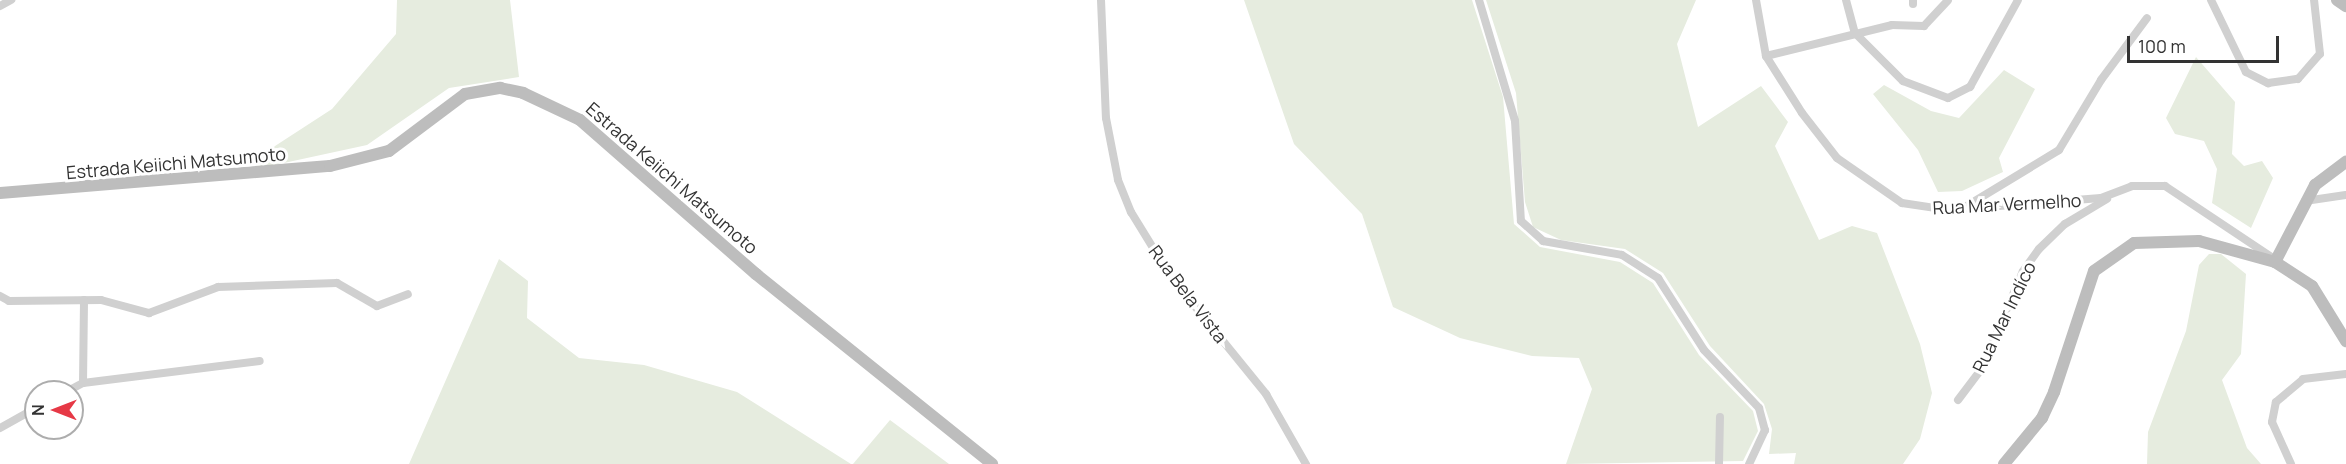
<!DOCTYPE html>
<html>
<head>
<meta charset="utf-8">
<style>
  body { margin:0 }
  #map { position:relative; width:2346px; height:464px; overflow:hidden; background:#fff; font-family:Manrope,sans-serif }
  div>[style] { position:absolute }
  .green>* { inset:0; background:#e6ecdf }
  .street>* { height:8px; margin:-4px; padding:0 4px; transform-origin:4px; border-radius:4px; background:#d0d0d0 }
  .secondary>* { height:12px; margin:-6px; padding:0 6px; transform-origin:6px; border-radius:6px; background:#bdbdbd }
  span { translate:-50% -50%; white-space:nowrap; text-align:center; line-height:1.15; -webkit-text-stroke:6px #fff; paint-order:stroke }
  .street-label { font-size:18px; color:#333 }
  .north { position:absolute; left:24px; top:380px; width:60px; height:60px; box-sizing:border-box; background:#fff; border:2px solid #adadad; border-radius:50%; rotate:270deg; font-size:16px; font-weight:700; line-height:24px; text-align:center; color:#333 }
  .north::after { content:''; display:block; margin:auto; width:21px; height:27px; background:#e63946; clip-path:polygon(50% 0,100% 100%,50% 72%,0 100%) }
  .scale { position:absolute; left:2127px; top:36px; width:152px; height:27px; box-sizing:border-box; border:3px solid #333; border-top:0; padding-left:8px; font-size:18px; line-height:21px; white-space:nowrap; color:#333; -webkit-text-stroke:4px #fff; paint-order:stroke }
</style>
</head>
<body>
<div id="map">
  <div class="green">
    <div style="clip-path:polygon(397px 0,510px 0,519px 77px,449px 88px,367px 145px,256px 169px,255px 159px,332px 109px,396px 34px)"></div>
    <div style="clip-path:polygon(1244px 0,1472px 0,1503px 97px,1514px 224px,1540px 247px,1620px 262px,1653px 283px,1699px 355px,1753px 411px,1758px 431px,1743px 461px,1566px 464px,1592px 389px,1579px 358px,1532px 356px,1460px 338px,1393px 307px,1362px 214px,1294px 144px)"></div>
    <div style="clip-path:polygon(1486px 0,1696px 0,1677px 44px,1698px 127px,1761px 86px,1788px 122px,1775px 146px,1819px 240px,1852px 226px,1877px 233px,1920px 344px,1932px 393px,1920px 439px,1903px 464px,1794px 464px,1796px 453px,1769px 454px,1772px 429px,1764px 404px,1710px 346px,1663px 273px,1625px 249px,1561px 240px,1533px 227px,1525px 202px,1516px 93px)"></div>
    <div style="clip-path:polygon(2196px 57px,2235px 102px,2232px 154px,2244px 166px,2262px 161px,2273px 178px,2251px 228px,2212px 203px,2217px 169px,2204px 141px,2175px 134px,2166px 118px)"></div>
    <div style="clip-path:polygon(2004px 70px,2035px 89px,1999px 158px,2003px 172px,1962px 191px,1938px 192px,1918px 150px,1873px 94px,1884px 85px,1931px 111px,1959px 118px)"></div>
    <div style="clip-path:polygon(2209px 254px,2221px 254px,2246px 274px,2241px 354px,2222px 380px,2247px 448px,2261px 464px,2147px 464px,2148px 432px,2186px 331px,2199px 265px)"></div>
    <div style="clip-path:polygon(499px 259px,528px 281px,527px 318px,579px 358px,644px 365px,737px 392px,851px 464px,409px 464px)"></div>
    <div style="clip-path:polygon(890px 420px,949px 464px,853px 464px)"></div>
  </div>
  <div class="street">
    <div style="left:1101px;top:0;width:118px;rotate:87.6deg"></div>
    <div style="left:1106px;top:118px;width:63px;rotate:79deg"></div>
    <div style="left:1118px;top:180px;width:35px;rotate:68deg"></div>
    <div style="left:1131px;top:212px;width:76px;rotate:58.4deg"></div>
    <div style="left:1171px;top:277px;width:151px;rotate:50.9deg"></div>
    <div style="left:1266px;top:394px;width:81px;rotate:60.3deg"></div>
    <div style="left:1479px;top:0;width:126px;rotate:73.4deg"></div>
    <div style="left:1515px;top:121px;width:100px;rotate:86.6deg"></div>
    <div style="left:1521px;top:221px;width:30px;rotate:42deg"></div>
    <div style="left:1543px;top:241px;width:80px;rotate:10deg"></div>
    <div style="left:1622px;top:255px;width:43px;rotate:32.6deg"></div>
    <div style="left:1658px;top:278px;width:85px;rotate:57.4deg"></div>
    <div style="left:1704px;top:350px;width:80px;rotate:46.5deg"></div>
    <div style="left:1759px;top:408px;width:23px;rotate:75deg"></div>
    <div style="left:1765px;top:430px;width:38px;rotate:115deg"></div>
    <div style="left:1756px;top:0;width:57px;rotate:79.9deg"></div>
    <div style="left:1766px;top:56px;width:67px;rotate:57.7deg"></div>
    <div style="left:1802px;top:113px;width:57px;rotate:52.1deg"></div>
    <div style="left:1837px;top:158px;width:79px;rotate:34.7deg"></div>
    <div style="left:1902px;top:203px;width:48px;rotate:8.5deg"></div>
    <div style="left:1949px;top:210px;width:152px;rotate:-4.5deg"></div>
    <div style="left:2101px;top:198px;width:33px;rotate:-21deg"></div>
    <div style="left:2132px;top:186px;width:33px"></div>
    <div style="left:2165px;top:186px;width:133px;rotate:33.7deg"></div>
    <div style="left:1846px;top:0;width:34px;rotate:75deg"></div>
    <div style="left:1855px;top:33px;width:68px;rotate:45deg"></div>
    <div style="left:1903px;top:81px;width:48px;rotate:20.7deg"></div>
    <div style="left:1948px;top:98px;width:25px;rotate:-27deg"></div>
    <div style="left:1970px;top:87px;width:99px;rotate:-61.1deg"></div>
    <div style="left:2211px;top:0;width:80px;rotate:64.1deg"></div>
    <div style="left:2246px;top:72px;width:25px;rotate:27deg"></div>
    <div style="left:2268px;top:83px;width:30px;rotate:-8deg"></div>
    <div style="left:2298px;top:79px;width:33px;rotate:-49deg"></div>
    <div style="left:2320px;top:54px;width:54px;rotate:-96.3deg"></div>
    <div style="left:1913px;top:4px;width:4px;rotate:-90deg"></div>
    <div style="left:0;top:6px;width:13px;rotate:-29deg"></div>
    <div style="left:1766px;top:56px;width:130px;rotate:-13.8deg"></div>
    <div style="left:1892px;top:25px;width:32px;rotate:2deg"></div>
    <div style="left:1924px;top:26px;width:35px;rotate:-47deg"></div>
    <div style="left:2305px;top:201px;width:41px;rotate:-8.3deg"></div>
    <div style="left:1965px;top:207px;width:110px;rotate:-31.2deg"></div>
    <div style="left:2059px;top:150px;width:82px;rotate:-59deg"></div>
    <div style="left:2101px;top:80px;width:77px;rotate:-53.4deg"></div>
    <div style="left:0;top:296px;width:10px;rotate:29deg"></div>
    <div style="left:9px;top:301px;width:92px;rotate:-0.6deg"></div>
    <div style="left:101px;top:300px;width:50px;rotate:15.2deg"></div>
    <div style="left:149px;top:313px;width:74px;rotate:-20.6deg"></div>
    <div style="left:218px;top:287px;width:119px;rotate:-1.9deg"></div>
    <div style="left:337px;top:283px;width:46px;rotate:29.9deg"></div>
    <div style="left:377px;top:306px;width:33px;rotate:-21deg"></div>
    <div style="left:83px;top:383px;width:83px;rotate:-89.3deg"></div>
    <div style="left:66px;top:392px;width:19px;rotate:-28deg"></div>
    <div style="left:83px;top:383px;width:178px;rotate:-7.1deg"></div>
    <div style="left:1958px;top:400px;width:40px;rotate:-53deg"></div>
    <div style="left:1982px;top:368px;width:105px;rotate:-67.1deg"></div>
    <div style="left:2023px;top:271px;width:27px;rotate:-54deg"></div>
    <div style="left:2039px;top:249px;width:36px;rotate:-44deg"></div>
    <div style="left:2065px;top:224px;width:49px;rotate:-30.8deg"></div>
    <div style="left:0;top:428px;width:41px;rotate:-29.1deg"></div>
    <div style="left:1719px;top:464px;width:47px;rotate:-88.8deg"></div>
    <div style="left:2291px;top:464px;width:46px;rotate:-114.3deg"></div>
    <div style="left:2272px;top:422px;width:20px;rotate:-79deg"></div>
    <div style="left:2276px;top:402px;width:35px;rotate:-40deg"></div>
    <div style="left:2303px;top:379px;width:43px;rotate:-6.6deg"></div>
  </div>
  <div class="secondary">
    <div style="left:2337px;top:0;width:11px;rotate:34deg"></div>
    <div style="left:0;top:193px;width:331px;rotate:-4.7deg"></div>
    <div style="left:330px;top:166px;width:61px;rotate:-14.3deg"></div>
    <div style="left:389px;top:151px;width:95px;rotate:-36.9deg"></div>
    <div style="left:465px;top:94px;width:36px;rotate:-10deg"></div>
    <div style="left:500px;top:88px;width:24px;rotate:12deg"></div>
    <div style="left:523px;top:93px;width:63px;rotate:25.3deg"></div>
    <div style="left:580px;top:120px;width:234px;rotate:41.2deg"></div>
    <div style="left:756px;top:274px;width:303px;rotate:38.8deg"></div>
    <div style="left:2275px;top:262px;width:87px;rotate:-62.5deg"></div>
    <div style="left:2315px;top:185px;width:39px;rotate:-37deg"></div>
    <div style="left:2004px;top:464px;width:60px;rotate:-50.4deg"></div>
    <div style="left:2042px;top:418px;width:29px;rotate:-65deg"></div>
    <div style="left:2054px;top:392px;width:127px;rotate:-71.7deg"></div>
    <div style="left:2094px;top:271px;width:49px;rotate:-35deg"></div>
    <div style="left:2134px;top:243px;width:65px;rotate:-1.8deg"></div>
    <div style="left:2199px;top:241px;width:79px;rotate:15.4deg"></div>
    <div style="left:2275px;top:262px;width:44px;rotate:33deg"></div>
    <div style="left:2312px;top:286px;width:65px;rotate:58.3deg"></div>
  </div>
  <div class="street-label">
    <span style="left:176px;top:163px;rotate:-5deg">Estrada Keiichi Matsumoto</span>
    <span style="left:672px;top:178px;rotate:41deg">Estrada Keiichi Matsumoto</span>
    <span style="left:2007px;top:204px;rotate:-3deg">Rua Mar Vermelho</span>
    <span style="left:1188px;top:294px;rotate:53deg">Rua Bela Vista</span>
    <span style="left:2004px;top:317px;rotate:-64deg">Rua Mar Indíco</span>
  </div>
  <div class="north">N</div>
  <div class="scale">100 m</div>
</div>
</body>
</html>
